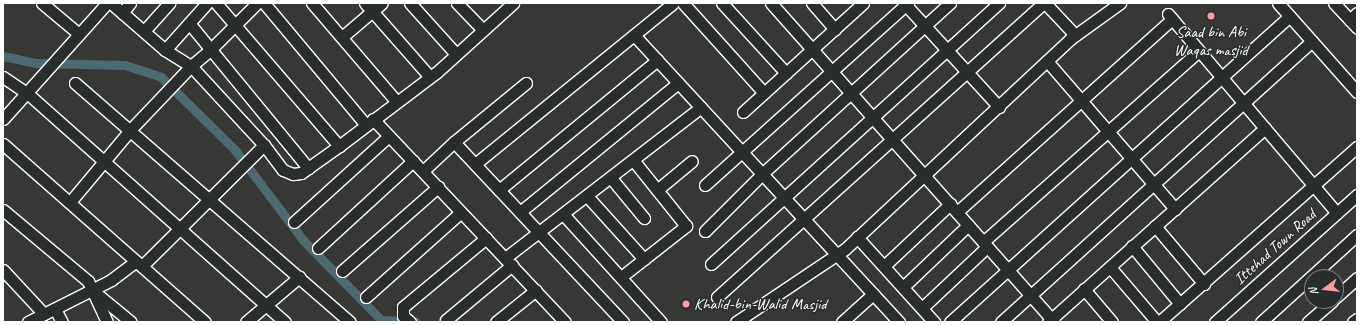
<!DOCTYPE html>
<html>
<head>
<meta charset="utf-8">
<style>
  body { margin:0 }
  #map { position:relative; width:1360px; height:325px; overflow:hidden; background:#373736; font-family:Caveat,sans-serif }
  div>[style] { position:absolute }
  .canal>* { height:9px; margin:-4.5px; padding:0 4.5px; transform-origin:4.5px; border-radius:4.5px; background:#4c6a70 }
  .roads { filter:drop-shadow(1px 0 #fff) drop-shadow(-1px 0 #fff) drop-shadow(0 1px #fff) drop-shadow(0 -1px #fff) }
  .minor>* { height:11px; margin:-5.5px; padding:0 5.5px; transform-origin:5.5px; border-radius:5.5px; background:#2a2d2e }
  .dots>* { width:11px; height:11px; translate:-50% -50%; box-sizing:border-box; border:2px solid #2a2d2e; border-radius:50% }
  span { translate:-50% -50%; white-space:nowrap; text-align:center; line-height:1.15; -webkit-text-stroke:3px #2a2d2e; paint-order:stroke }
  .poi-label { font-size:16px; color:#fff }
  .left { translate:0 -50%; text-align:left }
  .street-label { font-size:16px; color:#fff }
  .frame { position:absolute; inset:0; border:4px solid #fff; pointer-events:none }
  .north { position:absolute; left:1304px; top:269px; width:40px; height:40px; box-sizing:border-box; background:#2a2d2e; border:1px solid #7f8182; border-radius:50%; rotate:255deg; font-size:11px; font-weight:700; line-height:16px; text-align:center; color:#fff }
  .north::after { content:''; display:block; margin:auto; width:14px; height:18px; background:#ff9aa2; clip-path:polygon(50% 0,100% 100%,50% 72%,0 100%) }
</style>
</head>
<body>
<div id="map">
  <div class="canal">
    <div style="left:3px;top:56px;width:34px;rotate:12deg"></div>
    <div style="left:36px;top:63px;width:89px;rotate:1.3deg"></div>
    <div style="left:125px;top:65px;width:38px;rotate:18deg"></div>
    <div style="left:161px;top:77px;width:104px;rotate:44.6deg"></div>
    <div style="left:235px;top:150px;width:113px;rotate:52.9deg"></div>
    <div style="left:303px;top:240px;width:112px;rotate:45.7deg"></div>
    <div style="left:381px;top:320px;width:35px;rotate:3deg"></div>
  </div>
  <div class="roads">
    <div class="minor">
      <div style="left:42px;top:3px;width:48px;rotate:40deg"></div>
      <div style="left:111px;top:3px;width:72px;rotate:41deg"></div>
      <div style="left:165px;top:50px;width:31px;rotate:32deg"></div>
      <div style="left:191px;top:66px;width:108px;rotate:47.3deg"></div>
      <div style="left:264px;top:145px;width:31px;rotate:53deg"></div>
      <div style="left:283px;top:170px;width:11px;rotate:22deg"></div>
      <div style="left:293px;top:174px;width:8px;rotate:-7deg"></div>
      <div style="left:301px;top:173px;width:47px;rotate:-35.4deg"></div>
      <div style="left:339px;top:146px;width:123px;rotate:-37.1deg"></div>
      <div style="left:437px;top:72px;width:103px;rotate:-42.2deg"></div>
      <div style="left:216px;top:3px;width:189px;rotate:49.3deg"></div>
      <div style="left:264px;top:3px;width:159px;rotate:50.1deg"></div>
      <div style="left:312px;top:3px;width:129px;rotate:49.4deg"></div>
      <div style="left:365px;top:3px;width:98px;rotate:48.7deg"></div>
      <div style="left:410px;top:3px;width:69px;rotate:48deg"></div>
      <div style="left:457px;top:3px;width:37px;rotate:46deg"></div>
      <div style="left:683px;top:3px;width:121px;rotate:48deg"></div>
      <div style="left:722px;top:3px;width:95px;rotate:47.6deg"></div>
      <div style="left:771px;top:3px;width:426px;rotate:48.4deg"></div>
      <div style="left:812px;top:3px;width:35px;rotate:49deg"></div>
      <div style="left:904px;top:3px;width:141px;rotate:47.6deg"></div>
      <div style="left:1045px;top:3px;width:44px;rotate:46.8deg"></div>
      <div style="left:1278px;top:3px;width:119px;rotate:48.4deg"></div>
      <div style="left:1334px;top:3px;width:34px;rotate:47deg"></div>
      <div style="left:122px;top:13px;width:13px;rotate:-51deg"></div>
      <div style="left:1168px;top:14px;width:261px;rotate:49.7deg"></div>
      <div style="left:1350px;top:20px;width:10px;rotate:-45deg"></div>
      <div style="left:189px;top:23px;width:188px;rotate:50.6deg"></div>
      <div style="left:144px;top:31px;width:38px;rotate:-48deg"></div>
      <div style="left:634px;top:35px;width:391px;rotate:47.3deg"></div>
      <div style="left:342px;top:37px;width:52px;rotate:-40.4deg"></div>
      <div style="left:165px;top:50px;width:63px;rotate:-48.2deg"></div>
      <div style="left:1047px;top:61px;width:196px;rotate:49.1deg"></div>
      <div style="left:3px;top:77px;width:29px;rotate:34deg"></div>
      <div style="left:27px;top:93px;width:345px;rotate:41.6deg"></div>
      <div style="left:75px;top:83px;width:364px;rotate:41deg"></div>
      <div style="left:743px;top:112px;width:162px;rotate:-42.2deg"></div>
      <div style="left:3px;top:119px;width:156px;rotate:-48.1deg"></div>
      <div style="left:373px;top:119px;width:279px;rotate:46.6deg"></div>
      <div style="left:454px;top:142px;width:93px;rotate:-39.3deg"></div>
      <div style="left:3px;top:144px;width:269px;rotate:41.4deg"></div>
      <div style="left:475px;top:164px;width:255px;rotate:-39.1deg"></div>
      <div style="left:423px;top:171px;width:42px;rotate:-43.1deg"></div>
      <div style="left:454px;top:142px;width:247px;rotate:46.8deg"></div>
      <div style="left:611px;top:178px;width:52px;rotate:50.5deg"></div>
      <div style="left:705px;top:185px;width:273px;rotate:-41.9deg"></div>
      <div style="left:499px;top:190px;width:205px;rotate:-39.4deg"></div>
      <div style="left:657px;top:190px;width:45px;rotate:-39.6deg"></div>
      <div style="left:587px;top:196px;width:85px;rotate:47.9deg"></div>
      <div style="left:70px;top:202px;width:95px;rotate:-50.1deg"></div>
      <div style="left:131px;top:129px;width:87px;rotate:-46.4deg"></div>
      <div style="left:191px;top:66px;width:26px;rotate:-40deg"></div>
      <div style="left:211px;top:49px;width:65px;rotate:-45deg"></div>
      <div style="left:3px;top:210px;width:111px;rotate:39.9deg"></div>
      <div style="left:88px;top:281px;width:10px;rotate:66deg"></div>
      <div style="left:520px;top:212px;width:204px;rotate:-39.2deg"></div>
      <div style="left:957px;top:212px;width:289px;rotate:-41.9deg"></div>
      <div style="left:563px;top:214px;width:146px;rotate:47.8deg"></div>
      <div style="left:294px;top:222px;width:128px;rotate:-42.2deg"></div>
      <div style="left:1155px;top:226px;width:76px;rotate:49.8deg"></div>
      <div style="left:705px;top:231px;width:82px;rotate:-45deg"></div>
      <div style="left:763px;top:173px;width:253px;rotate:-42.3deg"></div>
      <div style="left:857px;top:237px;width:115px;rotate:47.8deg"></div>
      <div style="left:983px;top:242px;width:288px;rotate:-41.5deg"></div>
      <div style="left:1132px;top:246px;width:75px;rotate:50.4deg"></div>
      <div style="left:318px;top:248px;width:129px;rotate:-42.5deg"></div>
      <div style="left:505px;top:258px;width:247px;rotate:-37.6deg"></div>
      <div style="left:711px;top:264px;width:389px;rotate:-42.2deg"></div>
      <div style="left:142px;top:266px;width:172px;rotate:-44.8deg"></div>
      <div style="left:884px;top:266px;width:91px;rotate:-43.2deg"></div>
      <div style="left:1110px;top:267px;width:72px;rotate:49.5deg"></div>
      <div style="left:3px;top:270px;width:60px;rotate:47deg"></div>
      <div style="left:342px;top:271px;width:128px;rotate:-41.2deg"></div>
      <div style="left:621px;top:277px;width:83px;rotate:-38.1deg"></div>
      <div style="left:686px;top:226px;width:83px;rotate:-128.7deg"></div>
      <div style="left:903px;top:287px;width:90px;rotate:-43.6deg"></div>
      <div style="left:1084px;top:289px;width:43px;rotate:49.7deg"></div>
      <div style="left:366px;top:297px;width:127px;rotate:-41.8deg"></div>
      <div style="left:717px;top:297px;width:440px;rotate:-42deg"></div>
      <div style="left:1336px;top:297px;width:28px;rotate:-42deg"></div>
      <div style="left:922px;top:308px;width:89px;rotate:-43.2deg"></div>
      <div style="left:55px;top:309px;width:15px;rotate:62deg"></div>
      <div style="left:446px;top:320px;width:86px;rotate:-39.8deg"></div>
      <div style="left:28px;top:322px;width:93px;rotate:-26.8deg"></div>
      <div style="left:111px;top:280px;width:31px;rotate:-37deg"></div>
      <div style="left:107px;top:322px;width:35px;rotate:-115deg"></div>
      <div style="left:92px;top:290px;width:50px;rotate:39.4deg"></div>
      <div style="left:246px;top:322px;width:70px;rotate:-40.3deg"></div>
      <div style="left:410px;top:322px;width:9px;rotate:-139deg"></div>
      <div style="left:403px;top:316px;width:9px;rotate:-90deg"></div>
      <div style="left:403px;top:307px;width:108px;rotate:-39.7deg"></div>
      <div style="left:496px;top:322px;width:51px;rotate:-38.7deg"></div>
      <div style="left:736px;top:322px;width:131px;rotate:-33.8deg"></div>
      <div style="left:845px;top:249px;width:308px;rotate:-43deg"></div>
      <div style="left:1070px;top:39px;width:62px;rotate:-35.8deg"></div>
      <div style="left:842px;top:322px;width:42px;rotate:-42.1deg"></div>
      <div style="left:950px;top:322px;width:457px;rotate:-42deg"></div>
      <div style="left:1001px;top:322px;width:419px;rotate:-42.1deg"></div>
      <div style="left:1048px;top:322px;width:291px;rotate:-41.8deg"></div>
      <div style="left:1159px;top:322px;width:264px;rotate:-41.5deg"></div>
      <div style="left:1215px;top:322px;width:191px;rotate:-41.8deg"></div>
      <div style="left:1261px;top:322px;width:130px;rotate:-42.2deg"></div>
      <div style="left:1308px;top:322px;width:32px;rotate:-41deg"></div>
      <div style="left:1353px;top:322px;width:5px;rotate:-37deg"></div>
    </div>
  </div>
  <div class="dots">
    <div style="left:1211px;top:16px;background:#ff9aa2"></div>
    <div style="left:686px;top:304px;background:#ff9aa2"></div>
  </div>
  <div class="poi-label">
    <span style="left:1211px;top:41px">Saad bin Abi<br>Waqas masjid</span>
    <span class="left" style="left:694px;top:304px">Khalid-bin-Walid Masjid</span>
  </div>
  <div class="street-label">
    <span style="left:1275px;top:247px;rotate:-42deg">Ittehad Town Road</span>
  </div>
  <div class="frame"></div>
  <div class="north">N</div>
</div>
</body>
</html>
